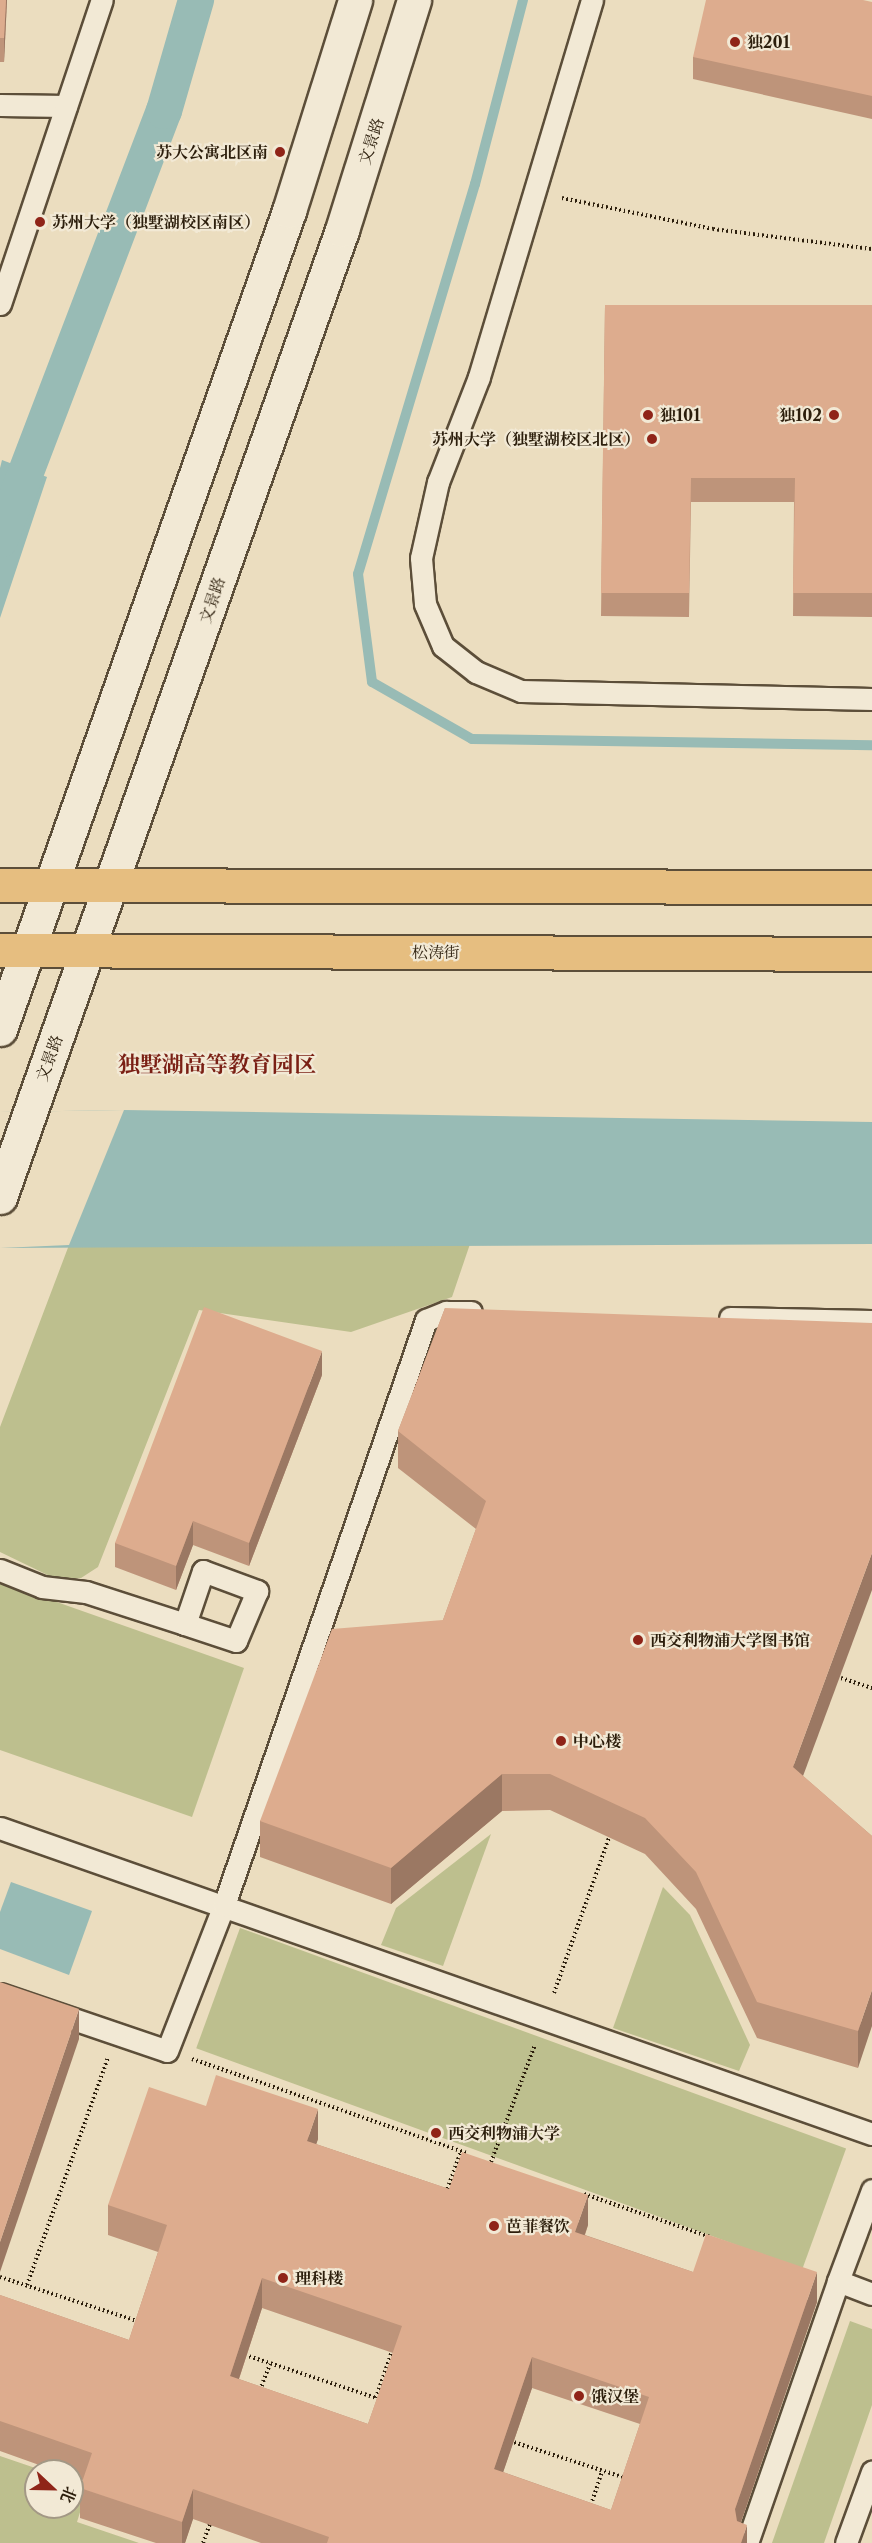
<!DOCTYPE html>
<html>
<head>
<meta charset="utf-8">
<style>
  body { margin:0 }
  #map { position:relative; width:872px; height:2543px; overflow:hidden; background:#ebddbf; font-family:"Libre Caslon Text","Noto Serif SC",serif }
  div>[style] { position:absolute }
  .green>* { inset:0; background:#bdbf8e; transform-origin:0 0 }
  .water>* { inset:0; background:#98bbb5 }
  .pier>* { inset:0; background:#ebddbf }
  .stream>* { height:10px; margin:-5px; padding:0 5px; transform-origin:5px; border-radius:5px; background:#98bbb5 }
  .canal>* { height:36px; margin:-18px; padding:0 18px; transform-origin:18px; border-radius:18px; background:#98bbb5 }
  .path>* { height:4px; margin-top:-2px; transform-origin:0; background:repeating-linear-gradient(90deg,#2c1e0c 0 1.5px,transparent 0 4.5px) }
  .roads { filter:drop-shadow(2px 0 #5c4e39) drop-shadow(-2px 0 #5c4e39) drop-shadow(0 2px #5c4e39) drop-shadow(0 -2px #5c4e39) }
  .lane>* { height:21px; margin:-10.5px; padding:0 10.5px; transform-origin:10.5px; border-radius:10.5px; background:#f2e9d5 }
  .secondary>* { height:33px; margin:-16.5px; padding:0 16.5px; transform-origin:16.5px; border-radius:16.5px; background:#f2e9d5 }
  .primary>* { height:33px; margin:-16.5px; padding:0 16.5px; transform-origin:16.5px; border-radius:16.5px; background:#e6be80 }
  .wall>* { inset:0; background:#be947a }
  .shaded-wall>* { inset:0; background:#9b7863 }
  .building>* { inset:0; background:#ddac8e }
  .dots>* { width:16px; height:16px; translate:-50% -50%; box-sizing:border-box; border:3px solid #f2e9d5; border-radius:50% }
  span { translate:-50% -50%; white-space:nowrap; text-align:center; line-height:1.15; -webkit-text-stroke:4.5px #f2e9d5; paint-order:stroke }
  .poi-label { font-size:16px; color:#2c1e0c; font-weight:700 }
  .left { translate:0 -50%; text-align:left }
  .right { translate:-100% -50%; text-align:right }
  .street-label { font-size:16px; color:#2c1e0c }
  .district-label { font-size:22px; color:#7a1f14; font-weight:700 }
  .north { position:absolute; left:24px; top:2459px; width:60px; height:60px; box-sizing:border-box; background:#f2e9d5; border:2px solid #a39885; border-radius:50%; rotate:112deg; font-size:16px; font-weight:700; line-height:24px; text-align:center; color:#2c1e0c }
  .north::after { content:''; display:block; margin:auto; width:21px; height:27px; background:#8f2418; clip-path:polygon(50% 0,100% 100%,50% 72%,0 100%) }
</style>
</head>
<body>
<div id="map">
  <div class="green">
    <div style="clip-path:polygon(470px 1244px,452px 1297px,351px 1332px,199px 1310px,98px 1567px,81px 1578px,58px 1580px,0 1552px,0 1427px,69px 1245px)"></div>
    <div style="clip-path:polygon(0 1582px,244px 1668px,192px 1817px,0 1750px)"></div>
    <div style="clip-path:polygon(491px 1834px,443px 1966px,381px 1945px,396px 1908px)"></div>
    <div style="clip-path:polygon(663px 1887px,690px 1915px,750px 2045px,739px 2071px,613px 2028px)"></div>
    <div style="left:240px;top:1928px;width:645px;height:128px;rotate:20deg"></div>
    <div style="clip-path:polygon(850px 2321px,872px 2329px,872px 2405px,824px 2543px,772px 2543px)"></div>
    <div style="clip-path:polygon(0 2456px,44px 2471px,36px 2471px,36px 2507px,72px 2507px,72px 2481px,88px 2486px,77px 2522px,139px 2543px,0 2543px)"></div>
  </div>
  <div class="water">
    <div style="clip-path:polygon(2px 460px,47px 477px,0 618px,0 468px)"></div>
    <div style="clip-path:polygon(124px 1110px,872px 1122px,872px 1244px,0 1248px,0 1112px)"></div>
    <div style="clip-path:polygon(11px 1882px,92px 1911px,69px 1975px,0 1949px,0 1912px)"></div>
  </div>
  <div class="pier">
    <div style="clip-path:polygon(124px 1110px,69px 1245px,0 1248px,0 1112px)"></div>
  </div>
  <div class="stream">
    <div style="left:523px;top:0;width:190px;rotate:104.6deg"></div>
    <div style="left:475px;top:184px;width:407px;rotate:106.7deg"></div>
    <div style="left:358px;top:574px;width:109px;rotate:82.6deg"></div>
    <div style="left:372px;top:682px;width:115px;rotate:29.7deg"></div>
    <div style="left:472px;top:739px;width:400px;rotate:0.9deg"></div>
  </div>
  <div class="canal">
    <div style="left:0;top:540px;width:459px;rotate:-69.1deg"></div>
    <div style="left:164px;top:111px;width:116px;rotate:-73.9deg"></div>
  </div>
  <div class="path">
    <div style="left:562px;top:198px;width:154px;rotate:11.6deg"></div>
    <div style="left:713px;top:229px;width:160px;rotate:7.2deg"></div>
    <div style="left:841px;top:1678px;width:33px;rotate:18deg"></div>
    <div style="left:554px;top:1993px;width:164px;rotate:-70.5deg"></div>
    <div style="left:192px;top:2059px;width:290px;rotate:18.9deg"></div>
    <div style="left:491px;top:2162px;width:125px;rotate:-69.4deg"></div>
    <div style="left:446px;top:2193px;width:45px;rotate:-70.3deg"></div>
    <div style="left:584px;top:2194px;width:133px;rotate:18.8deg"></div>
    <div style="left:0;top:2277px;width:147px;rotate:17.8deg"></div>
    <div style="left:27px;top:2285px;width:241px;rotate:-70.4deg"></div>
    <div style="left:245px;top:2355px;width:142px;rotate:18.1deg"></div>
    <div style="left:260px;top:2390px;width:28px;rotate:-69deg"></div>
    <div style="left:376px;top:2398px;width:53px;rotate:-71.2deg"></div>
    <div style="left:510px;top:2441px;width:122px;rotate:17.7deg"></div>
    <div style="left:591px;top:2505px;width:36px;rotate:-72deg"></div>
    <div style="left:203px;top:2543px;width:23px;rotate:-70deg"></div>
  </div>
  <div class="roads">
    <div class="lane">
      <div style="left:592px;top:0;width:394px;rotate:106.7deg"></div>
      <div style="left:479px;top:377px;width:113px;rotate:111.3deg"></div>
      <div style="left:438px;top:482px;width:78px;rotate:102.6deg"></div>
      <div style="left:421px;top:558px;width:46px;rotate:85deg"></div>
      <div style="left:425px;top:604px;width:46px;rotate:66.8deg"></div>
      <div style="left:443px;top:646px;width:42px;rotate:38.2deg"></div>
      <div style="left:476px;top:672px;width:49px;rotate:22.9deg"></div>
      <div style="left:521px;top:691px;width:351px;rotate:1.3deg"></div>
      <div style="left:0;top:105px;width:66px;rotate:0.9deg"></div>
      <div style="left:0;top:304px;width:321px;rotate:-71.5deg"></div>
      <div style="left:730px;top:1318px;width:142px;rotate:1.2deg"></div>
      <div style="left:0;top:1570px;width:45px;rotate:22deg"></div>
      <div style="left:42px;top:1587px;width:44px;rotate:6.5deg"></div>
      <div style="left:86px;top:1592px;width:104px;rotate:17.9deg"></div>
      <div style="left:203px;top:1571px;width:58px;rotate:20.3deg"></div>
      <div style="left:257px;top:1591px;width:54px;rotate:112.8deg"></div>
      <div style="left:236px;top:1641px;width:54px;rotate:-161.6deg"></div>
      <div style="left:185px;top:1624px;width:56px;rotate:-71.2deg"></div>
      <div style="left:0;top:1828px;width:924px;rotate:19.34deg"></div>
      <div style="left:0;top:1994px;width:176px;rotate:18.8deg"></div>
      <div style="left:167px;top:2051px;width:157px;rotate:-68.7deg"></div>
      <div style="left:224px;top:1905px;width:619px;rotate:-70.95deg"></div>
      <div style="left:426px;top:1320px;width:22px;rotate:-22deg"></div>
      <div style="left:446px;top:1312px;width:25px"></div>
      <div style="left:838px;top:2281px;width:97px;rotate:-69.5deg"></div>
      <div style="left:747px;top:2543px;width:277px;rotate:-70.8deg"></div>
      <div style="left:838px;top:2281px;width:36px;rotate:21deg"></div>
      <div style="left:846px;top:2543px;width:76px;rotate:-69.9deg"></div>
    </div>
    <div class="secondary">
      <div style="left:0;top:1029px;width:868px;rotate:-70.54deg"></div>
      <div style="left:289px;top:211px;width:221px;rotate:-72.6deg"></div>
      <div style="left:0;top:1197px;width:1026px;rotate:-70.52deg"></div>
      <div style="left:342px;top:230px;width:241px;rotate:-72.6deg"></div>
    </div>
    <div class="primary">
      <div style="left:0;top:885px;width:872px;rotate:0.13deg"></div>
      <div style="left:0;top:950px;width:872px;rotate:0.26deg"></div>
    </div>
  </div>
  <div class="wall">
    <div style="clip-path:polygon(0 0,7px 0,4px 62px,0 62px)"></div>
    <div style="clip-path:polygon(872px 2px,872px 119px,693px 79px,693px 57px)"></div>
    <div style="clip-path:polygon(605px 305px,872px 305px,872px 617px,793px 616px,794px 502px,691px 502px,689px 617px,601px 616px)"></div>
    <div style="clip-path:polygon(445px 1308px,803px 1776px,872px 1836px,858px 2068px,757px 2038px,696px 1909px,645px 1854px,550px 1810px,502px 1811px,391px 1904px,260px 1857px,260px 1821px,443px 1620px,476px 1529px,398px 1468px,398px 1431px)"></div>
    <div style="clip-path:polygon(322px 1375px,249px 1566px,193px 1545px,176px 1590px,115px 1567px,115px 1543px)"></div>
    <div style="clip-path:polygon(evenodd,206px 2106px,318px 2139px,316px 2144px,449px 2189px,588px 2225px,585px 2235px,693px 2272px,817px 2302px,741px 2522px,747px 2543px,261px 2543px,193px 2519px,185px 2543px,156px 2543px,80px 2518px,80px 2488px,83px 2480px,72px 2477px,72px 2471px,56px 2471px,0 2451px,0 2295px,129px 2340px,158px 2252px,108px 2235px,108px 2205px,206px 2106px,262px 2308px,393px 2353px,368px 2424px,239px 2379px,262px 2308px,206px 2106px,532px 2388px,640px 2424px,611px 2510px,503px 2472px,532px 2388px)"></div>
  </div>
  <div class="shaded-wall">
    <div style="clip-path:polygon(6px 0,7px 0,4px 62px,4px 38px)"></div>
    <div style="clip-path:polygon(322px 1351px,322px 1375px,249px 1566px,249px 1543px)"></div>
    <div style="clip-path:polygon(193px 1521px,193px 1545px,176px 1590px,176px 1566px)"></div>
    <div style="clip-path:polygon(872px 1553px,872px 1590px,793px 1803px,793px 1767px)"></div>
    <div style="clip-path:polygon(502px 1774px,502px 1811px,391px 1904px,391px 1868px)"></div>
    <div style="clip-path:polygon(872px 1990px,872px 2026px,858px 2068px,858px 2031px)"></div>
    <div style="clip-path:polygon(79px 2009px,79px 2039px,0 2272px,0 2242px)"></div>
    <div style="clip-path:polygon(318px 2109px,318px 2139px,307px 2171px,307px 2141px)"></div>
    <div style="clip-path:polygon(588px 2195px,588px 2225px,575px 2262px,575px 2232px)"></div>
    <div style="clip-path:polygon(817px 2272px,817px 2302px,735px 2539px,735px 2509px)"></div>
    <div style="clip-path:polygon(262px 2278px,262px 2308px,230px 2406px,230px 2376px)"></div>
    <div style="clip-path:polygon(532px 2357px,532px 2388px,494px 2499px,494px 2469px)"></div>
    <div style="clip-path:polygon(193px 2489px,193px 2519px,185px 2543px,182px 2543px,182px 2522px)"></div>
    <div style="clip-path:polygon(747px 2525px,747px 2543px,741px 2543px)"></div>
  </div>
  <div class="building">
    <div style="clip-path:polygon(0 0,6px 0,4px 38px,0 38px)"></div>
    <div style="clip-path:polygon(706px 0,863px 0,872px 2px,872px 96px,693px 57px)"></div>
    <div style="clip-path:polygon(605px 305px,872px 305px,872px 593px,793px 593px,795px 478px,691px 478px,689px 593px,601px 593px)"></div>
    <div style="clip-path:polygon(204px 1307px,322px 1351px,249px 1543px,193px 1521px,176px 1566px,115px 1543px)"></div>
    <div style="clip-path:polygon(445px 1308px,872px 1323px,872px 1553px,793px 1767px,872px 1836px,872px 1990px,858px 2031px,757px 2002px,696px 1872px,645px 1818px,550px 1774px,502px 1774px,391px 1868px,260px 1821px,332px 1629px,443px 1620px,486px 1501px,398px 1431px)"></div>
    <div style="clip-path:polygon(0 1982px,79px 2009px,0 2242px)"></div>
    <div style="clip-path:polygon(evenodd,216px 2075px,318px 2109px,307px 2141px,449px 2189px,462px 2152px,588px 2195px,575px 2232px,693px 2272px,706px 2234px,817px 2272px,735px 2509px,737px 2521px,747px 2525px,741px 2543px,327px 2543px,329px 2537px,193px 2489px,182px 2522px,80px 2488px,92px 2453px,0 2421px,0 2295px,129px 2340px,167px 2225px,108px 2205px,149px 2087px,206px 2106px,216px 2075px,262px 2278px,402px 2326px,368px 2424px,230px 2376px,262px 2278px,216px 2075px,532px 2357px,649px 2397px,611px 2510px,494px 2469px,532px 2357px)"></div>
  </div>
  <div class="dots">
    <div style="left:735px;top:42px;background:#8f2418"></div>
    <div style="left:280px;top:152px;background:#8f2418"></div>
    <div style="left:40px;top:222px;background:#8f2418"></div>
    <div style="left:648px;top:415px;background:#8f2418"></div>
    <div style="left:834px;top:415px;background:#8f2418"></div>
    <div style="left:652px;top:439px;background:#8f2418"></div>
    <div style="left:638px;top:1640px;background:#8f2418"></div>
    <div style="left:561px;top:1741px;background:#8f2418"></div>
    <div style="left:436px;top:2133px;background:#8f2418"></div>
    <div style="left:494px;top:2226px;background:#8f2418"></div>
    <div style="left:283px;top:2278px;background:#8f2418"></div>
    <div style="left:579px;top:2396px;background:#8f2418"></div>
  </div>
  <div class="poi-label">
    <span class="left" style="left:747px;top:42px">独201</span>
    <span class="right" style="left:268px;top:152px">苏大公寓北区南</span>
    <span class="left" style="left:52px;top:222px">苏州大学（独墅湖校区南区）</span>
    <span class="left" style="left:660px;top:415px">独101</span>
    <span class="right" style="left:822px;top:415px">独102</span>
    <span class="right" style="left:640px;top:439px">苏州大学（独墅湖校区北区）</span>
    <span class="left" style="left:650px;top:1640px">西交利物浦大学图书馆</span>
    <span class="left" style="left:573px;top:1741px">中心楼</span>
    <span class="left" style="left:448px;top:2133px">西交利物浦大学</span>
    <span class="left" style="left:506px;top:2226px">芭菲餐饮</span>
    <span class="left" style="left:295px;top:2278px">理科楼</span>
    <span class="left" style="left:591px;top:2396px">饿汉堡</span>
  </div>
  <div class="street-label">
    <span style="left:371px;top:141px;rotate:-72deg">文景路</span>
    <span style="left:212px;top:600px;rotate:-71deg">文景路</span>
    <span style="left:436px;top:952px">松涛街</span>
    <span style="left:49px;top:1058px;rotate:-70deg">文景路</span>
  </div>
  <div class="district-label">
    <span style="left:217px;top:1065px">独墅湖高等教育园区</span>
  </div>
  <div class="north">北</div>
</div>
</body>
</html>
